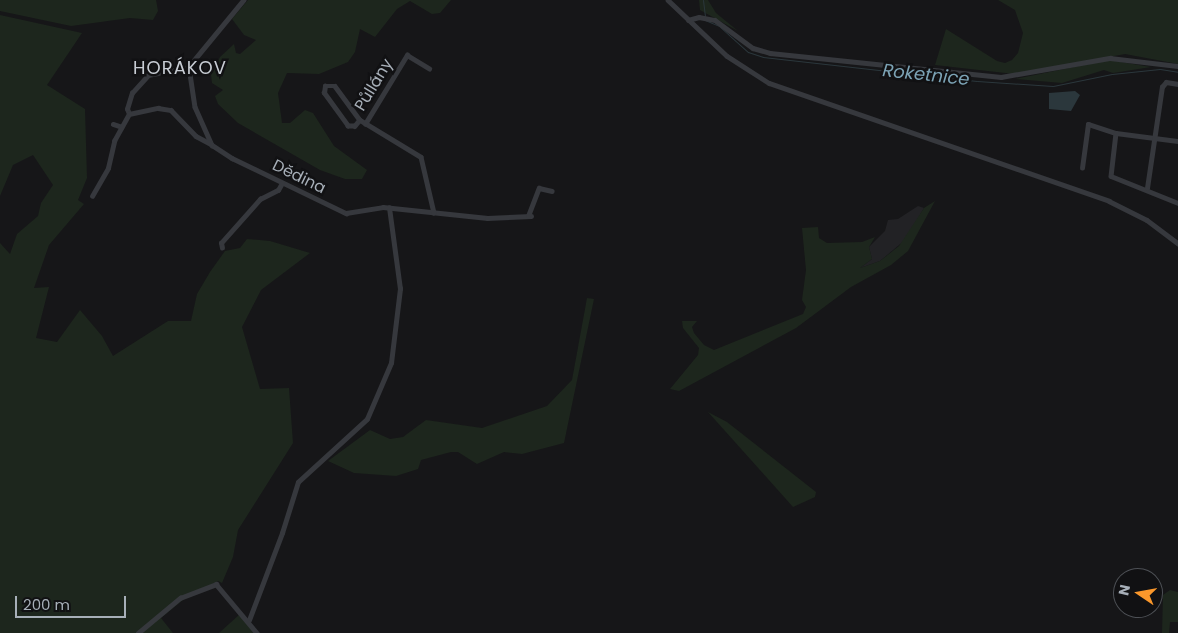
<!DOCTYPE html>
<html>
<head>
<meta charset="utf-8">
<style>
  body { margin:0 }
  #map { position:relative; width:1178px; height:633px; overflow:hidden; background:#161618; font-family:Poppins,sans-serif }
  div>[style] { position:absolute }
  .built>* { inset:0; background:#222225 }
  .green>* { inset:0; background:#1d261d }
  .water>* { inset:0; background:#2b373c }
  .stream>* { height:1px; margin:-0.5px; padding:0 0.5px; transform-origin:0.5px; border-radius:0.5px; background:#2b373c }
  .minor>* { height:4.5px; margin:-2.25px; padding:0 2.25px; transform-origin:2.25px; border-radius:2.25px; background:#36383d }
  span { translate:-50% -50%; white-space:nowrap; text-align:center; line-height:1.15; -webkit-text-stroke:5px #111113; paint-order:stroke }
  .street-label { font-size:16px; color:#a7afb8 }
  .neighbourhood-label { font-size:18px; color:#c8cdd4; letter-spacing:1px }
  .water-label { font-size:18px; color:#7ca3b5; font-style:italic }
  .north { position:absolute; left:1113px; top:568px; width:50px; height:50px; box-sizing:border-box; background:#111113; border:1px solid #4d5055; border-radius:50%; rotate:282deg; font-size:14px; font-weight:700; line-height:20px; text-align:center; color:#a7afb8 }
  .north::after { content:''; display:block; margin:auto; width:18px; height:22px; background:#fa972b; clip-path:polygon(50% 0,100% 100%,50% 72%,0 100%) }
  .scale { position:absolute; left:15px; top:596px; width:111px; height:22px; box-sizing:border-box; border:2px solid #a7afb8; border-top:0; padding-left:6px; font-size:15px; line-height:18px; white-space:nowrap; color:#a7afb8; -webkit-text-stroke:4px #111113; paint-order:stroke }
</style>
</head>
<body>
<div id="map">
  <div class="built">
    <div style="clip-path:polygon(918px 206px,924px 208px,905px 240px,880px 261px,860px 268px,872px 259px,869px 247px,885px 231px,888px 220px,898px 219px)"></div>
  </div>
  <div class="green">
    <div style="clip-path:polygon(0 0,156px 0,158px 11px,153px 20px,130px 18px,71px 26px,0 11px)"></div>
    <div style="clip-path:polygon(248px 0,451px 0,440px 13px,432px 14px,410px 1px,397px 9px,375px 37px,360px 29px,355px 52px,348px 62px,319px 74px,287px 73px,278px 93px,282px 123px,290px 123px,305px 110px,313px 113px,334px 146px,367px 170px,362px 179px,345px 179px,320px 170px,238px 123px,218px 104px,215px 96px,223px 90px,212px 83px,211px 75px,220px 57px,234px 44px,236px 53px,240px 54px,256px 40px,244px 35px,232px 19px)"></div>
    <div style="clip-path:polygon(699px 0,708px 0,716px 13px,738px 31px,700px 10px)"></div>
    <div style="clip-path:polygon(998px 0,1178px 0,1178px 64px,1125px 54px,1014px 74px,935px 65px,946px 29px,997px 61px,1005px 63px,1012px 60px,1018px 53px,1023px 33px,1015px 10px)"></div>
    <div style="clip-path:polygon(0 15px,82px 33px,47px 85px,85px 109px,87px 178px,78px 200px,84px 204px,49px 245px,34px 288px,49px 287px,36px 338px,57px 342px,80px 310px,102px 336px,113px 356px,168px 321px,191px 321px,197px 294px,210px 272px,225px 251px,240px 248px,247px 239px,270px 241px,310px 253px,261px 290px,242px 327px,260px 389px,289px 388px,293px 443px,238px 530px,233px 557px,222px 583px,218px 581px,183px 600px,161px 618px,173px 633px,0 633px,0 243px,10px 254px,17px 234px,38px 216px,41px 203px,53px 185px,33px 155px,13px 165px,0 196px)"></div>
    <div style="clip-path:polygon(1109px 60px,1151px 67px,1113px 73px,1104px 70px,1062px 83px,1015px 79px)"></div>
    <div style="clip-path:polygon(935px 201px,908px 251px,891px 265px,851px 287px,796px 328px,679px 391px,670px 389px,698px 355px,699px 348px,683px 328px,682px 321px,697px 321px,692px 327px,694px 333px,704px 345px,714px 350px,803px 314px,806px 307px,802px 300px,806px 270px,802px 228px,818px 227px,819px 238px,827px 243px,862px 242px,875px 237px,869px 247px,872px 259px,860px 268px,880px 261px,899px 246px,924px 208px)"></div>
    <div style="clip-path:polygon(587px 298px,594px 299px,564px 443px,522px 454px,504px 452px,477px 464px,458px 452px,451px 452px,421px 460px,418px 469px,396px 476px,354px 473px,328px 461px,370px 430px,390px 439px,403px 437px,426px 420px,482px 428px,547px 406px,572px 380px)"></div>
    <div style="clip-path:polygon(708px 412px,727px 422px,816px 492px,815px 497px,793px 507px)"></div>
    <div style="clip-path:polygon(1170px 590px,1178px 592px,1178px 622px,1170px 622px,1169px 633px,1162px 633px,1163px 595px)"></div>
    <div style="clip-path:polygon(240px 614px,254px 633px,219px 633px)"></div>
  </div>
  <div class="water">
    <div style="clip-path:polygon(1075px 91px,1080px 95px,1071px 111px,1049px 109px,1049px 93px)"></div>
  </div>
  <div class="stream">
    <div style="left:703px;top:0;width:16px;rotate:83deg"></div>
    <div style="left:705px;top:20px;width:15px;rotate:23deg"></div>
    <div style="left:719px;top:26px;width:39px;rotate:42deg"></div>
    <div style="left:748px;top:52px;width:16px;rotate:18deg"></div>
    <div style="left:763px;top:57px;width:215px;rotate:6.4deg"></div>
    <div style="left:977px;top:81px;width:76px;rotate:3.8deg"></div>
    <div style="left:1053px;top:86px;width:60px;rotate:-11.5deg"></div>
    <div style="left:1112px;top:74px;width:48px;rotate:-5.9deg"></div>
    <div style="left:1160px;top:69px;width:18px;rotate:9deg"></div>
  </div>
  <div class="minor">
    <div style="left:244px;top:0;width:87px;rotate:129.4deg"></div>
    <div style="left:189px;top:67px;width:40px;rotate:81.5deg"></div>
    <div style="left:195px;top:107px;width:42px;rotate:65.9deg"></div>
    <div style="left:212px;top:145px;width:24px;rotate:33deg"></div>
    <div style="left:232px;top:158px;width:127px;rotate:25.8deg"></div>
    <div style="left:346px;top:213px;width:37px;rotate:-9deg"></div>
    <div style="left:383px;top:207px;width:105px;rotate:6deg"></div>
    <div style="left:487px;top:218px;width:44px;rotate:-2.6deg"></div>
    <div style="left:668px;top:0;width:81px;rotate:43.5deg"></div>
    <div style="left:727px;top:56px;width:50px;rotate:32.7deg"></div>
    <div style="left:769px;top:83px;width:360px;rotate:19.1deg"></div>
    <div style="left:1109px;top:201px;width:42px;rotate:26.6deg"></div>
    <div style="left:1147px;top:220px;width:39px;rotate:37deg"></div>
    <div style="left:688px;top:20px;width:11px;rotate:-15deg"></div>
    <div style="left:699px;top:17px;width:16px;rotate:11deg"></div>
    <div style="left:715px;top:20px;width:47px;rotate:36.4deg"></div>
    <div style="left:753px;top:48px;width:18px;rotate:16deg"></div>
    <div style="left:770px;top:53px;width:232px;rotate:5.9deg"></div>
    <div style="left:1001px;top:77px;width:111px;rotate:-9.9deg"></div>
    <div style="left:1110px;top:58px;width:68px;rotate:6.7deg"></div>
    <div style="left:129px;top:114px;width:5px;rotate:-112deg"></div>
    <div style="left:127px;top:109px;width:17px;rotate:-73deg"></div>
    <div style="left:132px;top:93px;width:24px;rotate:-48deg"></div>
    <div style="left:148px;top:75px;width:42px;rotate:-11deg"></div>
    <div style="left:360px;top:120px;width:8px;rotate:130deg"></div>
    <div style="left:355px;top:126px;width:7px;rotate:180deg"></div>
    <div style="left:348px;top:126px;width:41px;rotate:-126deg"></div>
    <div style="left:324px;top:93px;width:7px;rotate:-82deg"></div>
    <div style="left:325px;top:86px;width:10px"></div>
    <div style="left:335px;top:86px;width:42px;rotate:53.7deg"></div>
    <div style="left:360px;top:120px;width:71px;rotate:31.2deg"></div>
    <div style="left:421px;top:157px;width:57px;rotate:76.9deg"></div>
    <div style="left:113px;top:124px;width:9px;rotate:18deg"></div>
    <div style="left:365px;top:124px;width:81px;rotate:-58.7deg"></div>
    <div style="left:407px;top:55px;width:26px;rotate:31deg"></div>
    <div style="left:1116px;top:133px;width:43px;rotate:96.6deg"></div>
    <div style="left:1111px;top:176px;width:72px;rotate:21.9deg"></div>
    <div style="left:1082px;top:168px;width:44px;rotate:-82.2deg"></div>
    <div style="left:1088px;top:124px;width:29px;rotate:18deg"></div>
    <div style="left:1116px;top:133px;width:63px;rotate:7.4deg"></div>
    <div style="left:1147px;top:188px;width:102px;rotate:-81.6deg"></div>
    <div style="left:1162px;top:87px;width:6px;rotate:-51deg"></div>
    <div style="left:1166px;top:82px;width:12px;rotate:9deg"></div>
    <div style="left:92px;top:196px;width:32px;rotate:-60deg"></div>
    <div style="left:108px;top:168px;width:28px;rotate:-77deg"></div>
    <div style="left:114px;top:141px;width:31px;rotate:-61deg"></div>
    <div style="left:129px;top:114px;width:30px;rotate:-12deg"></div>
    <div style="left:158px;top:108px;width:13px;rotate:9deg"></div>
    <div style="left:171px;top:110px;width:36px;rotate:46deg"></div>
    <div style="left:196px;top:136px;width:17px;rotate:28deg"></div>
    <div style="left:528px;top:216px;width:30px;rotate:-69deg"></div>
    <div style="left:539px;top:188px;width:13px;rotate:13deg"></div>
    <div style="left:222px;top:248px;width:5px;rotate:-101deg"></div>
    <div style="left:221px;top:243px;width:59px;rotate:-48.4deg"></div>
    <div style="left:260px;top:199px;width:20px;rotate:-27deg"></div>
    <div style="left:278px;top:190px;width:8px;rotate:-60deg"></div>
    <div style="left:249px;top:620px;width:93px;rotate:-69.2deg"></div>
    <div style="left:282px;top:533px;width:53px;rotate:-72.6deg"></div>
    <div style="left:298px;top:482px;width:93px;rotate:-42.4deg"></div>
    <div style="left:367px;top:419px;width:61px;rotate:-66.8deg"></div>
    <div style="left:391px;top:363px;width:75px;rotate:-83.1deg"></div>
    <div style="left:400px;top:289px;width:82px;rotate:-97.7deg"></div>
    <div style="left:138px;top:633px;width:55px;rotate:-39.8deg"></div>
    <div style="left:180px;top:598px;width:39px;rotate:-21deg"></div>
    <div style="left:216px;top:584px;width:64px;rotate:50.1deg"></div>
  </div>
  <div class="street-label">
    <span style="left:374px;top:85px;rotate:-59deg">Půllány</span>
    <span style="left:299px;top:177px;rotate:26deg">Dědina</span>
  </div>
  <div class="neighbourhood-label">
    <span style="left:180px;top:68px">HORÁKOV</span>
  </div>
  <div class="water-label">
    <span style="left:926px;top:75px;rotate:6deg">Roketnice</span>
  </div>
  <div class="north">N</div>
  <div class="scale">200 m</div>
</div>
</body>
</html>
